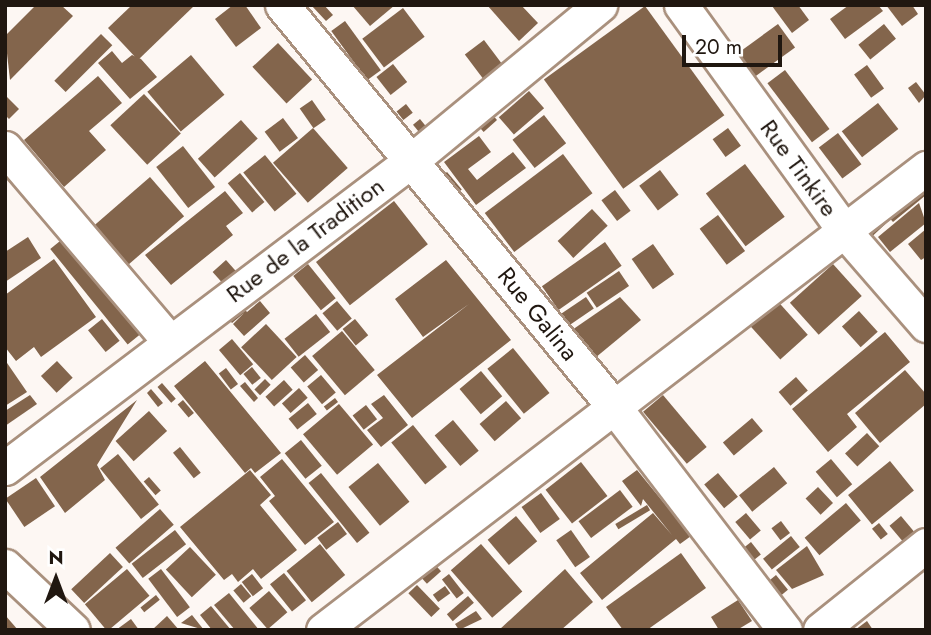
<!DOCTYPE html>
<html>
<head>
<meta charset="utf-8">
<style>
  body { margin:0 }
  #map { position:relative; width:931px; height:635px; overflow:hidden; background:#fdf7f3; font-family:Jost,sans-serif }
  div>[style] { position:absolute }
  .building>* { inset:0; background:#83654c; transform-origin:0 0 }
  .roads { filter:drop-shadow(2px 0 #a9907d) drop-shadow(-2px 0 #a9907d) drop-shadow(0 2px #a9907d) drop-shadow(0 -2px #a9907d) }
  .minor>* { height:33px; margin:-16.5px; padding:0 16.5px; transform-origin:16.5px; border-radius:16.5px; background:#fff }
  span { translate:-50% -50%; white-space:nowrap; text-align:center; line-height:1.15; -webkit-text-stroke:5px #fff; paint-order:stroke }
  .street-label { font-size:24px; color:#201710 }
  .frame { position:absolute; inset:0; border:7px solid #201710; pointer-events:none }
  .north { position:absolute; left:21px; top:544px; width:70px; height:70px; -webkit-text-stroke:5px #fff; paint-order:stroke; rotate:0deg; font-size:19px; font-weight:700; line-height:28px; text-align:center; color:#201710 }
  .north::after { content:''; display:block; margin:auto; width:24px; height:32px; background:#201710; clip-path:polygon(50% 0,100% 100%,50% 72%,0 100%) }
  .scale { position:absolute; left:682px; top:35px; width:100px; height:32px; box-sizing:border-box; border:4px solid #201710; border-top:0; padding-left:9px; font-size:21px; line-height:24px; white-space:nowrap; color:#201710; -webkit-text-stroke:5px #fff; paint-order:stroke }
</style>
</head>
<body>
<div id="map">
  <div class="building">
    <div style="clip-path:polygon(36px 5px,61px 5px,73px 16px,10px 80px,5px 36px)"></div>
    <div style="clip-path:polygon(132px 5px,195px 5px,138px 60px,108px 28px)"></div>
    <div style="clip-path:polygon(233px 5px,245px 5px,261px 28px,236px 47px,215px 19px)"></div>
    <div style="clip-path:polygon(311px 5px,324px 5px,333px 15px,326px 21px)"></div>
    <div style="clip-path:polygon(352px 5px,395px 5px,370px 26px)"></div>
    <div style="clip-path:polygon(487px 5px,521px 5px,538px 23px,519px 41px)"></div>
    <div style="clip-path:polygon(798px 5px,809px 20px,792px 33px,772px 6px)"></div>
    <div style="clip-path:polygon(849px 5px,878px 5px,883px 11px,845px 39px,830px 19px)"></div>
    <div style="clip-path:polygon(886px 5px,912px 5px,918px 14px,902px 26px)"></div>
    <div style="left:645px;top:6px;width:135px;height:125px;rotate:54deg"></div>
    <div style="left:403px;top:8px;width:36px;height:51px;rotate:53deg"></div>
    <div style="left:345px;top:21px;width:61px;height:17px;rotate:54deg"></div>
    <div style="left:778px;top:24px;width:29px;height:51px;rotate:54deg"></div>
    <div style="left:884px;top:24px;width:19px;height:33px;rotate:51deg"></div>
    <div style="left:101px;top:34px;width:16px;height:66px;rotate:45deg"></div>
    <div style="left:484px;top:40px;width:31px;height:24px;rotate:53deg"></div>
    <div style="left:278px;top:43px;width:50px;height:35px;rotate:47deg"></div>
    <div style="clip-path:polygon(112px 51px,122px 63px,132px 55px,141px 59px,157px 77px,130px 99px,98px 63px)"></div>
    <div style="left:191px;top:55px;width:52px;height:57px;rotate:50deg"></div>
    <div style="left:393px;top:64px;width:23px;height:21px;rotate:52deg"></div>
    <div style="left:867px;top:65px;width:29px;height:16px;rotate:54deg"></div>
    <div style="left:785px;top:70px;width:74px;height:22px;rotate:53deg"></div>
    <div style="clip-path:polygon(98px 76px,122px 103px,89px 131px,106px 150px,64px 187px,24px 140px)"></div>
    <div style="clip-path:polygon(916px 82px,926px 95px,919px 103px,908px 88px)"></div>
    <div style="left:529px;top:91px;width:23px;height:40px;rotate:49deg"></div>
    <div style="left:144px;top:94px;width:54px;height:46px;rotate:47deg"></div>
    <div style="clip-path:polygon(5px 95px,19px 109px,9px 119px,5px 115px)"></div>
    <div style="left:312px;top:100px;width:24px;height:15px;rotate:55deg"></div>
    <div style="left:878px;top:103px;width:33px;height:46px;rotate:52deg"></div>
    <div style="left:406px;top:104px;width:11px;height:12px;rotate:52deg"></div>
    <div style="left:489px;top:111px;width:12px;height:18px;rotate:48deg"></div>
    <div style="left:544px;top:115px;width:36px;height:40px;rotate:52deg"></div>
    <div style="left:283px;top:118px;width:25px;height:23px;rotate:53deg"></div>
    <div style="left:420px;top:119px;width:13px;height:9px;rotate:51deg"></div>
    <div style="left:241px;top:120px;width:25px;height:58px;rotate:48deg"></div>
    <div style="left:313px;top:128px;width:53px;height:53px;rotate:49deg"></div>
    <div style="left:728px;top:128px;width:22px;height:19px;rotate:54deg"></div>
    <div style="left:838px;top:133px;width:39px;height:24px;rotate:53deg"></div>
    <div style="clip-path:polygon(479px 136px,491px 152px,468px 169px,477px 180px,513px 152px,526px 168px,476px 205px,444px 162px)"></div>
    <div style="left:183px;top:146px;width:52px;height:34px;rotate:52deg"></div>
    <div style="left:563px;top:154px;width:49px;height:98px;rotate:53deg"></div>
    <div style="left:265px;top:155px;width:50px;height:28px;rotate:51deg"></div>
    <div style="left:745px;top:164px;width:66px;height:49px;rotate:53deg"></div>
    <div style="left:660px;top:170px;width:31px;height:26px;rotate:53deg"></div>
    <div style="left:447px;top:172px;width:23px;height:15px;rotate:50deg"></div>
    <div style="left:240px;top:173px;width:38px;height:16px;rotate:50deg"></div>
    <div style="left:150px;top:177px;width:52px;height:74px;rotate:49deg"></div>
    <div style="clip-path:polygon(926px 184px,926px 195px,893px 222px,880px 207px)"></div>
    <div style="left:615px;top:190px;width:26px;height:17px;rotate:53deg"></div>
    <div style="clip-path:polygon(225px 191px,243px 213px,226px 226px,233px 235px,171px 285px,145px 255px)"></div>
    <div style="left:394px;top:201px;width:55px;height:99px;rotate:52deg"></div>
    <div style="clip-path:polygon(919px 203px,926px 223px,890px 252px,878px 237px)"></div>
    <div style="left:592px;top:209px;width:23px;height:47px;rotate:47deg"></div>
    <div style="left:878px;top:209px;width:16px;height:22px;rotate:47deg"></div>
    <div style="left:718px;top:215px;width:45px;height:23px;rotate:53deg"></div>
    <div style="clip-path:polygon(926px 229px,926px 257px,921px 260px,908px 244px)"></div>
    <div style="clip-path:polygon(28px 237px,41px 258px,5px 282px,5px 252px)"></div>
    <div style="left:65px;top:237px;width:123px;height:19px;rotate:51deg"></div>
    <div style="left:605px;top:242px;width:29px;height:77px;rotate:55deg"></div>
    <div style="left:653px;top:244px;width:37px;height:26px;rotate:55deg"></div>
    <div style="clip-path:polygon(54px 259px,96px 317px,41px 357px,34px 347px,16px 361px,5px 347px,5px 295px)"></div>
    <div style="left:226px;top:260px;width:15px;height:18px;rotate:48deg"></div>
    <div style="clip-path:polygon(446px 260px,511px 340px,412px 418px,377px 375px,469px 304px,423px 337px,395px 299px)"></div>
    <div style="left:308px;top:264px;width:44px;height:19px;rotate:51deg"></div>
    <div style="left:833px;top:264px;width:43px;height:58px;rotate:48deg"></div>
    <div style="left:619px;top:271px;width:18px;height:39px;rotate:56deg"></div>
    <div style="left:773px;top:296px;width:52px;height:37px;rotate:48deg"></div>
    <div style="left:586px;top:297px;width:14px;height:30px;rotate:56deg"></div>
    <div style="clip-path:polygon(620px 297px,641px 320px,595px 358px,572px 330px)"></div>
    <div style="clip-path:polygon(237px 301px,247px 312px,260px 301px,270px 313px,244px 336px,233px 324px,244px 313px,232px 323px,223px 313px)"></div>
    <div style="left:337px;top:301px;width:23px;height:19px;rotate:50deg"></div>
    <div style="left:859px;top:311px;width:28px;height:23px;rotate:48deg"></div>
    <div style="left:316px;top:314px;width:23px;height:40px;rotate:52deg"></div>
    <div style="left:102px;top:319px;width:28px;height:18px;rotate:51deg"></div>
    <div style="left:355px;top:319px;width:21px;height:16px;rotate:51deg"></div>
    <div style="left:266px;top:324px;width:45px;height:34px;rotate:47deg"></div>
    <div style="left:342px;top:331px;width:51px;height:39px;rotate:50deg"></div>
    <div style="clip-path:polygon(885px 332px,910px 362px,847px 414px,857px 427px,828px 452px,792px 409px)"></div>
    <div style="left:232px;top:339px;width:33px;height:17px;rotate:50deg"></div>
    <div style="left:513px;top:348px;width:58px;height:33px;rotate:51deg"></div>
    <div style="left:305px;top:355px;width:20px;height:19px;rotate:49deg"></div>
    <div style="clip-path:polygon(5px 360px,27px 392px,5px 406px)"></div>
    <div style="left:57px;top:361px;width:23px;height:22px;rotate:47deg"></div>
    <div style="clip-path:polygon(205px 361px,281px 453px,255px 473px,251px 468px,245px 473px,174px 386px)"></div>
    <div style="left:252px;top:367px;width:14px;height:11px;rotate:51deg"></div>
    <div style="left:226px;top:368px;width:20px;height:9px;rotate:53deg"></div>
    <div style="clip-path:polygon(905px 370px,926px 394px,926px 404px,880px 443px,855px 413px)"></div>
    <div style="left:481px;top:371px;width:33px;height:28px;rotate:50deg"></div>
    <div style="left:321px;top:375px;width:23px;height:18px;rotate:50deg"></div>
    <div style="left:796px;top:377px;width:18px;height:23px;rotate:49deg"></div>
    <div style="left:265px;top:379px;width:8px;height:15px;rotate:45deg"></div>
    <div style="left:284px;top:380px;width:13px;height:25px;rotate:48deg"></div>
    <div style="clip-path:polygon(245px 382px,258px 398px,254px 402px,240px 386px)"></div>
    <div style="left:162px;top:383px;width:21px;height:6px;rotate:49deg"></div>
    <div style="left:299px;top:388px;width:13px;height:23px;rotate:48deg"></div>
    <div style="clip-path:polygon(151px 389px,163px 403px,158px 407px,147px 393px)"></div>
    <div style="clip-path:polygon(30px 395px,37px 404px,5px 426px,5px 411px)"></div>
    <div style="clip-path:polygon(384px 395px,408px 425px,381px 447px,367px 430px,383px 418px,371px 404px)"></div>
    <div style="left:663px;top:395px;width:68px;height:26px;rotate:50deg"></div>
    <div style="left:335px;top:398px;width:5px;height:14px;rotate:53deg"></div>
    <div style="clip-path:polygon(137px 400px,97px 465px,105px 480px,65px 513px,40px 477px)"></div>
    <div style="left:183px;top:400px;width:17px;height:7px;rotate:50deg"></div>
    <div style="left:506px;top:401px;width:23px;height:35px;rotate:49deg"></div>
    <div style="left:308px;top:403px;width:14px;height:25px;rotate:51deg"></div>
    <div style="left:339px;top:404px;width:53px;height:47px;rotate:50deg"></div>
    <div style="left:366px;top:405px;width:18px;height:17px;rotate:52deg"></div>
    <div style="left:149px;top:411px;width:27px;height:45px;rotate:48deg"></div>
    <div style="left:752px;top:418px;width:17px;height:38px;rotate:50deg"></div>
    <div style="left:453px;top:420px;width:40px;height:24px;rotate:50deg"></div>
    <div style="left:413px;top:425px;width:54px;height:28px;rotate:51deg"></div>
    <div style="left:867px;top:433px;width:18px;height:30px;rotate:47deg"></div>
    <div style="left:301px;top:440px;width:33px;height:21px;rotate:51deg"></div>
    <div style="left:180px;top:447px;width:33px;height:9px;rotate:51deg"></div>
    <div style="left:118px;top:454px;width:65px;height:23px;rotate:51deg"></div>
    <div style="clip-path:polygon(282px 459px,334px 522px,305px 545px,269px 501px,275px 496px,260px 477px)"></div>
    <div style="left:831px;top:459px;width:33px;height:20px;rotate:50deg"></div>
    <div style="left:890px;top:461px;width:38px;height:54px;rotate:51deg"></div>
    <div style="left:581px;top:462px;width:43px;height:45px;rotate:52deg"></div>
    <div style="left:378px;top:463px;width:50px;height:38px;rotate:51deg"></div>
    <div style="left:774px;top:467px;width:21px;height:45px;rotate:51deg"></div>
    <div style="clip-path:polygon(250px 470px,271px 495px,260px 505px,297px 550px,261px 579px,253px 569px,238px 582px,232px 574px,224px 580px,180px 527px)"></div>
    <div style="clip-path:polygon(637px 470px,691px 536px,680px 544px,676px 539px,602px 600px,580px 573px,653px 513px,672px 535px,643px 499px,641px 506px,622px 481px)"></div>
    <div style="left:321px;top:473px;width:77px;height:16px;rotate:51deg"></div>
    <div style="left:718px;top:473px;width:31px;height:18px;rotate:50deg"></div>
    <div style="left:149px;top:477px;width:18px;height:7px;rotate:49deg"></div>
    <div style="left:36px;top:478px;width:34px;height:37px;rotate:56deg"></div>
    <div style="left:818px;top:487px;width:22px;height:17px;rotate:47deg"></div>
    <div style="left:620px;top:490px;width:21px;height:52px;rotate:53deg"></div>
    <div style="left:541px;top:493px;width:32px;height:24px;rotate:54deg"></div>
    <div style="left:846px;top:503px;width:23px;height:54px;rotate:50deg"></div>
    <div style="left:647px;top:505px;width:6px;height:37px;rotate:59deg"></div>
    <div style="left:160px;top:509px;width:21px;height:59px;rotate:49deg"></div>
    <div style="left:746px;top:513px;width:23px;height:14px;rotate:50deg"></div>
    <div style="left:516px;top:516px;width:33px;height:37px;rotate:50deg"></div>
    <div style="left:901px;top:516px;width:25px;height:15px;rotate:50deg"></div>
    <div style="left:781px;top:521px;width:15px;height:12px;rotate:53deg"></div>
    <div style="left:338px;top:522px;width:15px;height:26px;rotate:53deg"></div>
    <div style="left:879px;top:523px;width:14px;height:9px;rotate:51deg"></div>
    <div style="left:175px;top:530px;width:18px;height:55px;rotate:52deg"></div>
    <div style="left:571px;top:530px;width:33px;height:18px;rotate:55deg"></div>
    <div style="left:791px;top:536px;width:14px;height:36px;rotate:51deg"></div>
    <div style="left:751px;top:542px;width:16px;height:10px;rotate:52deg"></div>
    <div style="left:320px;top:544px;width:40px;height:43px;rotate:51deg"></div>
    <div style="left:481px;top:544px;width:63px;height:40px;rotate:49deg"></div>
    <div style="clip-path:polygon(807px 546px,824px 575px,792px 589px,776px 570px)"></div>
    <div style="left:190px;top:547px;width:38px;height:33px;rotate:47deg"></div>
    <div style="left:110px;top:553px;width:19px;height:53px;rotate:47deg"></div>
    <div style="clip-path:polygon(681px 553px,706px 588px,647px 630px,623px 630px,606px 607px)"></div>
    <div style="left:431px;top:560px;width:15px;height:19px;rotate:48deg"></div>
    <div style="left:127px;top:569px;width:35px;height:55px;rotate:50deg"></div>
    <div style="left:161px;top:569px;width:48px;height:16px;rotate:53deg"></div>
    <div style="clip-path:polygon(565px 569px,593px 602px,561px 630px,499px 630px)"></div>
    <div style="left:284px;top:573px;width:35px;height:18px;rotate:51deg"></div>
    <div style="left:252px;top:574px;width:18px;height:13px;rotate:52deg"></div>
    <div style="left:449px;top:574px;width:24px;height:9px;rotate:52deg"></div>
    <div style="left:776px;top:575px;width:19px;height:9px;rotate:51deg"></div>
    <div style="left:241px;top:584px;width:16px;height:10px;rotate:50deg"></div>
    <div style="left:417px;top:585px;width:33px;height:12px;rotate:46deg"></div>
    <div style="left:445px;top:586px;width:9px;height:15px;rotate:54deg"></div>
    <div style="left:269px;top:591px;width:28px;height:26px;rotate:49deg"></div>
    <div style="clip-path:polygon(229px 593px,259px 630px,235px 630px,214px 605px)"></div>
    <div style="left:156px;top:595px;width:6px;height:20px;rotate:51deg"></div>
    <div style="left:468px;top:596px;width:9px;height:28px;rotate:49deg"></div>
    <div style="clip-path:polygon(738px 600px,752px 621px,737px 630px,719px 630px,711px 617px)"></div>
    <div style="clip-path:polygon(211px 606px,231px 630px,212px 630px,200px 615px)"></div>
    <div style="clip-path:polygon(476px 611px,482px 619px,459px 630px,455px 624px)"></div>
    <div style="clip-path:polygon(5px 615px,18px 630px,5px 630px)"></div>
    <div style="clip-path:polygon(192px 615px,204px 630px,181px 623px)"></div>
    <div style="clip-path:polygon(167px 616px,179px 630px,152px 630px)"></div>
    <div style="clip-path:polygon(131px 619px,139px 630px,116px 630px)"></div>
    <div style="clip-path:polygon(867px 621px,873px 630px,855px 630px)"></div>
  </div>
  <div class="roads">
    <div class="minor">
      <div style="left:282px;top:5px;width:523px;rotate:50.43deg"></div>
      <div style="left:615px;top:408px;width:280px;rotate:52.6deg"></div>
      <div style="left:681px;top:5px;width:281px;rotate:54.1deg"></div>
      <div style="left:846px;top:233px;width:122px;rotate:49deg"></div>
      <div style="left:5px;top:148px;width:255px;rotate:49.6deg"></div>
      <div style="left:5px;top:468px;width:510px;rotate:-37.12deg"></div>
      <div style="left:412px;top:160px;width:244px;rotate:-39.5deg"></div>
      <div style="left:5px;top:566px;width:93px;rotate:43.3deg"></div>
      <div style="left:323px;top:630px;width:760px;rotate:-37.46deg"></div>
      <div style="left:820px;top:630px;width:136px;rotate:-38.7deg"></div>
    </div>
  </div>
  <div class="street-label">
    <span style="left:799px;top:168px;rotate:54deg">Rue Tinkire</span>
    <span style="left:305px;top:240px;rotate:-37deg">Rue de la Tradition</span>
    <span style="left:538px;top:314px;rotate:51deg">Rue Galina</span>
  </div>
  <div class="frame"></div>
  <div class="north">N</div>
  <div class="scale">20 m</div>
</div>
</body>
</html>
